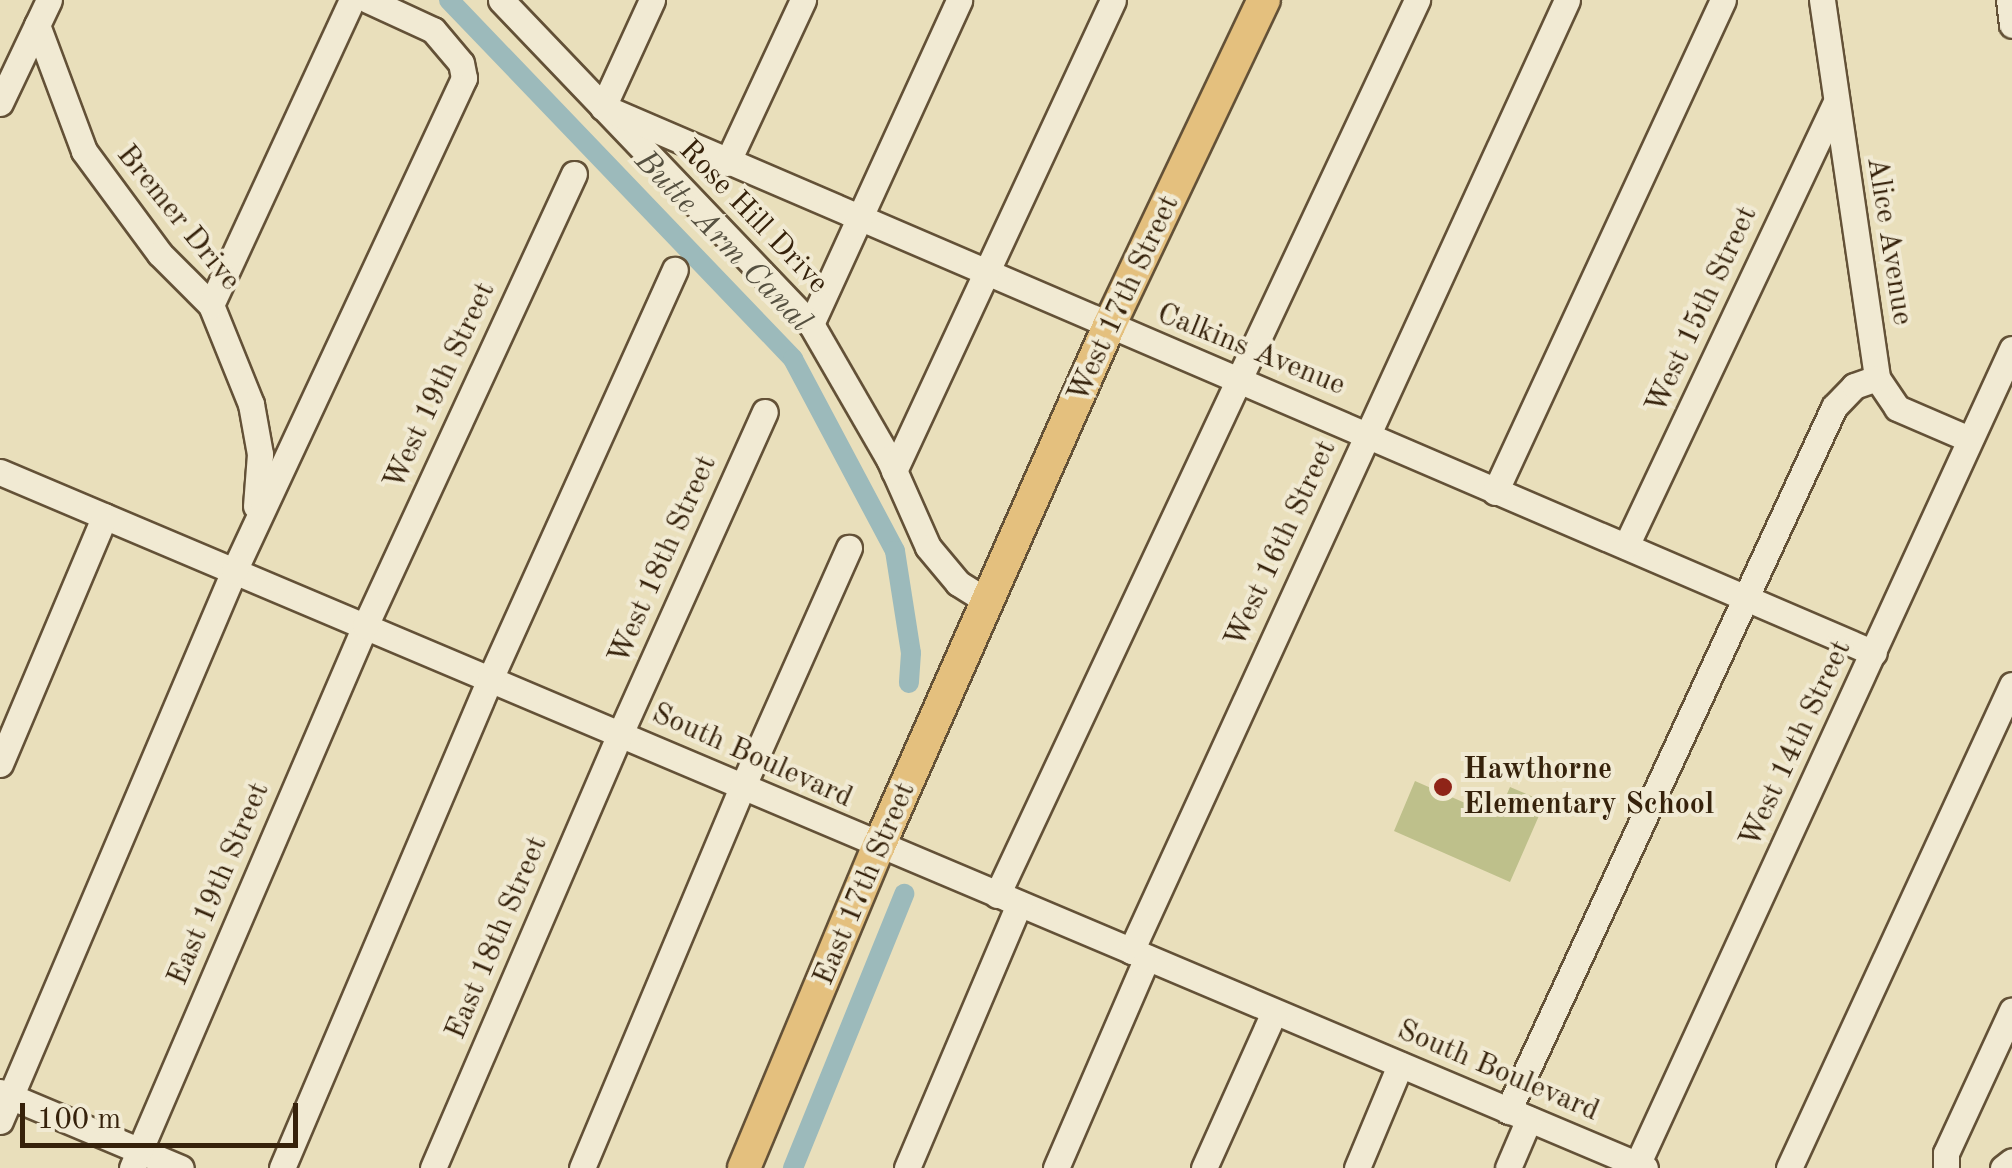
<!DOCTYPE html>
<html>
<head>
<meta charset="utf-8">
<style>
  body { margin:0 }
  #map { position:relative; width:2012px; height:1168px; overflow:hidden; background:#e9dfbb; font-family:"Old Standard TT",serif }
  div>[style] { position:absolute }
  .green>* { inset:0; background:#bec08b }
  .canal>* { height:20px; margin:-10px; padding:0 10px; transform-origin:10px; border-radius:10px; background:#9cbabb }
  .roads { filter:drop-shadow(2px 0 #635137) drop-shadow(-2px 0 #635137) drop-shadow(0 2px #635137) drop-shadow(0 -2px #635137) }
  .minor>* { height:25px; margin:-12.5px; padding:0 12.5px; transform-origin:12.5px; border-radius:12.5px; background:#f1ead3 }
  .major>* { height:32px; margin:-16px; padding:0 16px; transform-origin:16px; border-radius:16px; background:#e4c07e }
  .dots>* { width:28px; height:28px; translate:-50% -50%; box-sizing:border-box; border:5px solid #f1ead3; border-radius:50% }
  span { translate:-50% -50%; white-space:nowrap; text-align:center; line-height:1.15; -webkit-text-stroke:8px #f1ead3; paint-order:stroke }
  .street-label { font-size:30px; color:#36220b }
  .poi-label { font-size:30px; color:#36220b; font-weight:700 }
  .left { translate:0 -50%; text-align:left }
  .water-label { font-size:32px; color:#555040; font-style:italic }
  .scale { position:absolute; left:20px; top:1103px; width:278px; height:45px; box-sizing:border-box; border:5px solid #36220b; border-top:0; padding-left:12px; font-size:30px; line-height:35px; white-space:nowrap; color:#36220b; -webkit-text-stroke:8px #f1ead3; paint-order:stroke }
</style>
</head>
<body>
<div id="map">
  <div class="green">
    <div style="clip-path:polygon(1415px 781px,1497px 817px,1510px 787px,1545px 802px,1510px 882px,1394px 831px)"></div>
  </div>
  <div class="canal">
    <div style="left:449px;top:0;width:497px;rotate:46.2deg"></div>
    <div style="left:793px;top:359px;width:217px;rotate:62deg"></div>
    <div style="left:895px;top:551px;width:103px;rotate:81.1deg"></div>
    <div style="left:911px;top:653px;width:30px;rotate:94deg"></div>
    <div style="left:793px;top:1168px;width:296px;rotate:-67.9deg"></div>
  </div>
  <div class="roads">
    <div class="minor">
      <div style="left:501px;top:0;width:448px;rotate:46.3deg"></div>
      <div style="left:811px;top:324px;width:156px;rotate:60deg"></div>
      <div style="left:889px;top:459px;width:96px;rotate:66.1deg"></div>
      <div style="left:928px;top:547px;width:47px;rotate:50.2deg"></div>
      <div style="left:958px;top:583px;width:34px;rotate:32deg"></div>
      <div style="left:652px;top:0;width:118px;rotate:114.6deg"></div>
      <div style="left:603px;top:107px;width:1383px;rotate:23.25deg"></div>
      <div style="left:1822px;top:0;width:382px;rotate:81.7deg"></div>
      <div style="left:1877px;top:378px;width:36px;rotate:56deg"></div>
      <div style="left:1897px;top:408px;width:78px;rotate:23.3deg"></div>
      <div style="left:2009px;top:0;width:25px;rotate:83deg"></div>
      <div style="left:37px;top:25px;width:134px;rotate:69.5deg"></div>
      <div style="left:84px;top:151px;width:128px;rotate:53.6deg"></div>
      <div style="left:160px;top:254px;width:72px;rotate:45deg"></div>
      <div style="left:211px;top:305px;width:107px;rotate:68deg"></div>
      <div style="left:251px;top:404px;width:51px;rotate:79.8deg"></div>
      <div style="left:260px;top:454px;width:52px;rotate:94.4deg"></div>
      <div style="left:0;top:103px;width:114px;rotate:-64.6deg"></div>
      <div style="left:727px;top:163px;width:180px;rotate:-65deg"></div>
      <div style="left:211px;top:305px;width:336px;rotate:-65.2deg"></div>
      <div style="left:811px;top:324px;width:356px;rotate:-65.4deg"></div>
      <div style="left:894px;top:471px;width:519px;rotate:-65.06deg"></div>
      <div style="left:0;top:472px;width:1786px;rotate:22.93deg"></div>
      <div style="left:1495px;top:492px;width:542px;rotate:-65.14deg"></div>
      <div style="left:1626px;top:546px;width:490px;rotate:-64.7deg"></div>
      <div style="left:0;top:764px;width:269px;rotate:-67.1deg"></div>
      <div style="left:997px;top:895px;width:989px;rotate:-64.86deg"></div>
      <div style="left:1131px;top:951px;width:1046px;rotate:-65.37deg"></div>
      <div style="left:0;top:1092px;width:196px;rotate:22.8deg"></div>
      <div style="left:1508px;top:1111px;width:776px;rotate:-65.15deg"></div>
      <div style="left:1834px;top:407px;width:29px;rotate:-46deg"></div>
      <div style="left:1854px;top:386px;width:24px;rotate:-19deg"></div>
      <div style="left:0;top:1121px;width:598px;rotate:-66.95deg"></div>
      <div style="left:234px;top:571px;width:544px;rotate:-64.99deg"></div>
      <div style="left:464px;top:78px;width:15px;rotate:-101deg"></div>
      <div style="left:461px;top:63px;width:43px;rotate:-130.3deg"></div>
      <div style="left:433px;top:30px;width:72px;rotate:-155.2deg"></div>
      <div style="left:1637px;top:1165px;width:898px;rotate:-65.32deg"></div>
      <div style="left:132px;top:1168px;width:590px;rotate:-66.74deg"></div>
      <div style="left:365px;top:626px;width:498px;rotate:-65.2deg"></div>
      <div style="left:282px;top:1168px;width:531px;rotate:-66.96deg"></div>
      <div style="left:490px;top:679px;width:449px;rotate:-65.7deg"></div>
      <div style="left:433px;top:1168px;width:473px;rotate:-66.7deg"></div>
      <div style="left:620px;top:734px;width:353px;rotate:-65.8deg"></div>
      <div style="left:582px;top:1168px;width:412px;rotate:-67.2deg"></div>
      <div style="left:742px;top:788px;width:263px;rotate:-66deg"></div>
      <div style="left:907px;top:1168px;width:287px;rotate:-67deg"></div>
      <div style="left:1056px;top:1168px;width:229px;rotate:-66.6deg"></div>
      <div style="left:1204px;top:1168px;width:171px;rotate:-65.8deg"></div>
      <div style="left:1357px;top:1168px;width:112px;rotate:-67.3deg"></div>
      <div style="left:1508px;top:1168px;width:53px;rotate:-66.8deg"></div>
      <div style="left:1789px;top:1168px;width:532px;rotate:-65.22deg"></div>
      <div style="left:1946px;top:1168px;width:15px;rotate:-90deg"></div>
      <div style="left:1946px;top:1153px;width:157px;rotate:-65.2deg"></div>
      <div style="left:2003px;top:1168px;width:11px;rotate:-38deg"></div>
    </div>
    <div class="major">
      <div style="left:744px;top:1168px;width:349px;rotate:-67.3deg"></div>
      <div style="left:879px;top:846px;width:569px;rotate:-66.14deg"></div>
      <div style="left:1109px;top:326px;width:361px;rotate:-64.6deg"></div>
    </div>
  </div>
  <div class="dots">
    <div style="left:1443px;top:787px;background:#8f2418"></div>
  </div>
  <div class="street-label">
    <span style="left:753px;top:217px;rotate:46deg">Rose Hill Drive</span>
    <span style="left:178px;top:218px;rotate:51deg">Bremer Drive</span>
    <span style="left:1889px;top:241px;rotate:81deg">Alice Avenue</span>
    <span style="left:1124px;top:299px;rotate:-65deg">West 17th Street</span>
    <span style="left:1702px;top:310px;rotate:-65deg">West 15th Street</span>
    <span style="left:1251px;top:350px;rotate:22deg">Calkins Avenue</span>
    <span style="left:440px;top:386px;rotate:-65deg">West 19th Street</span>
    <span style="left:1281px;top:544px;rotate:-65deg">West 16th Street</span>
    <span style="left:663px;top:560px;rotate:-66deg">West 18th Street</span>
    <span style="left:1796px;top:744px;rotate:-65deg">West 14th Street</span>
    <span style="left:752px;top:756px;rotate:24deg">South Boulevard</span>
    <span style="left:219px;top:884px;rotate:-67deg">East 19th Street</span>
    <span style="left:865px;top:884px;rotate:-67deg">East 17th Street</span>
    <span style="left:497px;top:938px;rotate:-67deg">East 18th Street</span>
    <span style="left:1498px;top:1071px;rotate:23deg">South Boulevard</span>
  </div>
  <div class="poi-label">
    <span class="left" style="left:1463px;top:787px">Hawthorne<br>Elementary School</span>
  </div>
  <div class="water-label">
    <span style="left:722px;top:242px;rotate:46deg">Butte Arm Canal</span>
  </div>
  <div class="scale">100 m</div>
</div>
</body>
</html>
